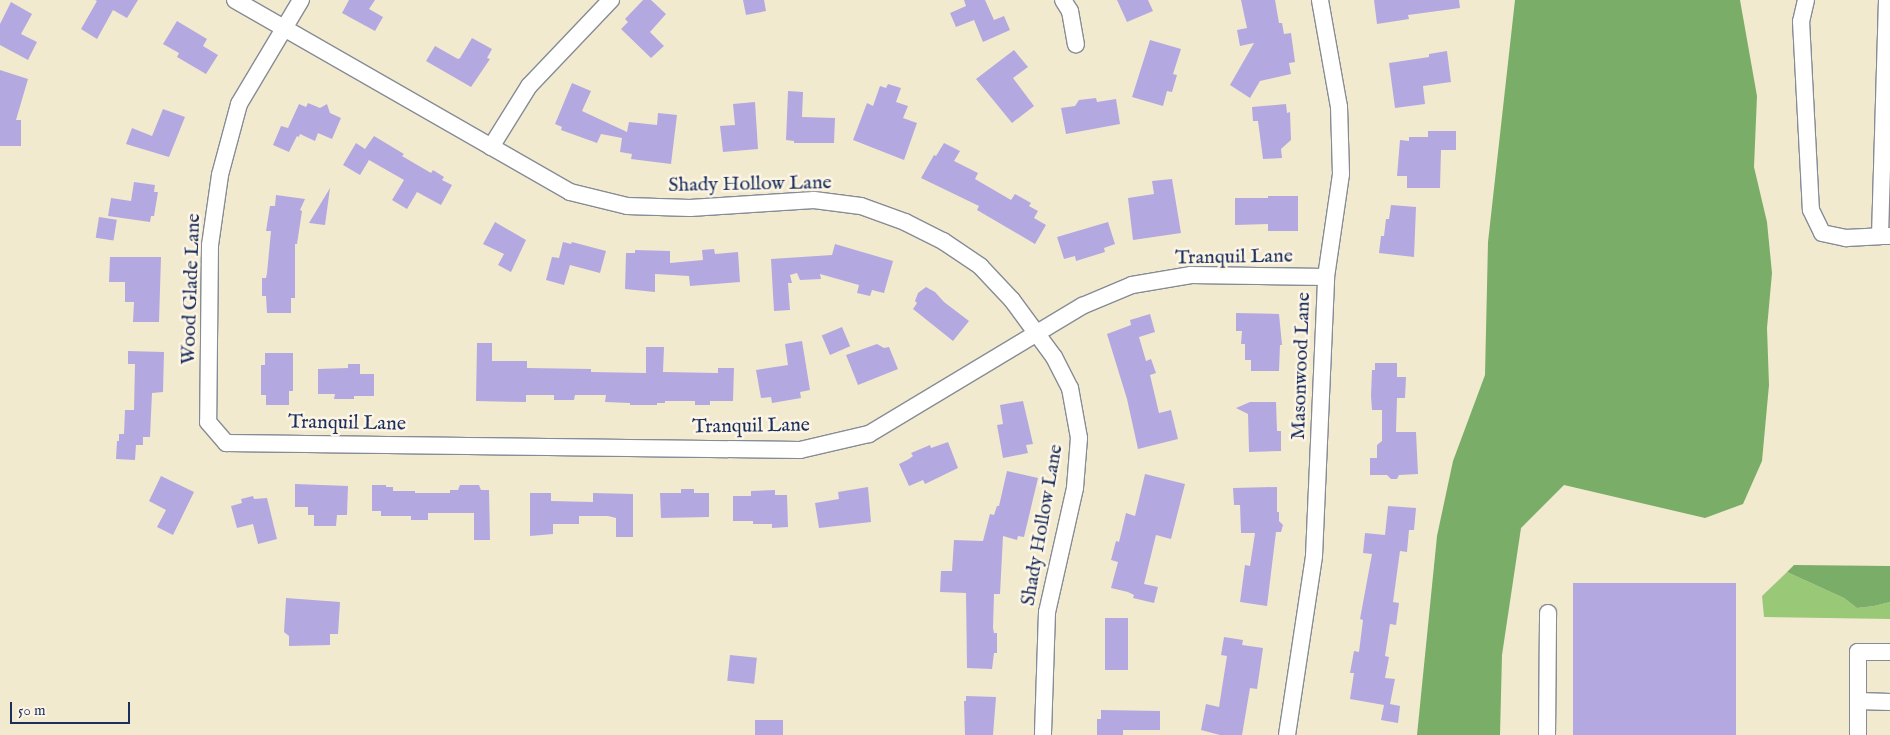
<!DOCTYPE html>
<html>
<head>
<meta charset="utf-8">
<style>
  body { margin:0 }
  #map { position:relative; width:1890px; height:735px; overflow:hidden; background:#f2eacf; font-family:"IM FELL English",serif }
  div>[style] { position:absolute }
  .green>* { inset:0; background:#99c977 }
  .forest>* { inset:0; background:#7aad68 }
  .building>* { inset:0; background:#b4a8e1; transform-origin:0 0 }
  .roads { filter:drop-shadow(1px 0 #868c96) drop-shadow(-1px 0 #868c96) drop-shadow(0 1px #868c96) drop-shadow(0 -1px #868c96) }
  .minor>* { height:16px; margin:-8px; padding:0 8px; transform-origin:8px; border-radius:8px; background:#fff }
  span { translate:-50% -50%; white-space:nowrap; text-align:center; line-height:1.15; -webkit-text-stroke:5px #fcf5e5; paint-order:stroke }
  .street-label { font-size:20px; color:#1b2f5e }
  .scale { position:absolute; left:10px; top:702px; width:120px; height:22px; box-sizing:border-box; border:2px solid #1b2f5e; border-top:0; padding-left:6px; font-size:15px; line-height:18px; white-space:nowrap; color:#1b2f5e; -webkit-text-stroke:4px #fcf5e5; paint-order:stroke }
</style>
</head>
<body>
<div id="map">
  <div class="green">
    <div style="clip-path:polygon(1787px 572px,1844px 598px,1857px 608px,1874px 606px,1890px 602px,1890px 619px,1764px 617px,1762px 596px)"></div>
  </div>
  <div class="forest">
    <div style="clip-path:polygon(1515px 0,1740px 0,1757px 96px,1754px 167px,1767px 222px,1772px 273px,1767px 328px,1769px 385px,1762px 461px,1743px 504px,1705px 518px,1564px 485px,1521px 528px,1502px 655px,1500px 735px,1417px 735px,1437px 536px,1453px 461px,1485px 375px,1488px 242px)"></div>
    <div style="clip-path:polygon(1794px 565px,1890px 566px,1890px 602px,1874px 606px,1857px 608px,1844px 598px,1787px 572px)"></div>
  </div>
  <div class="building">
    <div style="clip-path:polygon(95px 0,138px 0,127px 18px,113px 10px,97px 39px,81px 29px,97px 1px)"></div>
    <div style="clip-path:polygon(349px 0,375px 0,369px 9px,383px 17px,375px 31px,342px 13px)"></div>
    <div style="clip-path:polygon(643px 0,651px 0,666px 14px,650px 32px,664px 46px,651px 58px,621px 29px,628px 22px,625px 19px)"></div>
    <div style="clip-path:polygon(743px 0,764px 0,766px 11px,746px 15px)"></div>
    <div style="clip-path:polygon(964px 0,985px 0,994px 20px,1004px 16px,1010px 30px,983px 42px,974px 20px,956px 27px,950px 13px,966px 6px)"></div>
    <div style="clip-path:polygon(1117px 0,1148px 0,1153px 11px,1127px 22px)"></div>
    <div style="clip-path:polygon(1241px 0,1275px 0,1279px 23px,1282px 23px,1284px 34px,1291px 33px,1295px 62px,1289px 63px,1291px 74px,1260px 81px,1250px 98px,1230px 85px,1254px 43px,1240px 46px,1237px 30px,1247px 28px)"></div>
    <div style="clip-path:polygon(1374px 0,1459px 0,1460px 8px,1408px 15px,1409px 19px,1377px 24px)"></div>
    <div style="clip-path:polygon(11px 2px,32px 14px,21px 34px,37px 42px,28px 60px,0 45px,0 24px)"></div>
    <div style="clip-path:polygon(177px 21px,207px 39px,203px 46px,218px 55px,206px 74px,177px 57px,179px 53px,163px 44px)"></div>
    <div style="clip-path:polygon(472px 38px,492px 49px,487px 58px,490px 59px,471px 87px,426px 61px,435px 46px,458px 59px,460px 58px)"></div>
    <div style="clip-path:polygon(1150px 40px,1181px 49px,1173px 74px,1177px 75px,1172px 92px,1167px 91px,1163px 106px,1132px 97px)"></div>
    <div style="clip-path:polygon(1014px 50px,1028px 67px,1013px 78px,1034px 106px,1012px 123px,976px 79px)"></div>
    <div style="clip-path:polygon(1447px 51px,1451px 82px,1423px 86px,1425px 104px,1395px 108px,1389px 63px,1429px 57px,1429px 54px)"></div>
    <div style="clip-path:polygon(0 70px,28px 79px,16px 120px,21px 120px,21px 146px,0 146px)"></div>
    <div style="clip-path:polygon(572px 83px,591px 91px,582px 111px,627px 132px,629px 122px,657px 125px,658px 113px,677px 115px,671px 164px,631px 159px,632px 154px,620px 152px,622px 138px,601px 134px,597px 143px,561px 130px,562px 127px,555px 124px)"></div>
    <div style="clip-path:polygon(888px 84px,901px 88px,896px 102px,908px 106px,903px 118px,917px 123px,904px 160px,853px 140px,867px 103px,873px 106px,880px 86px,886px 88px)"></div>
    <div style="clip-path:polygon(788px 91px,803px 92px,802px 117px,835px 118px,834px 143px,794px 143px,794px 141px,786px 140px)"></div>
    <div style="clip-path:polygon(1096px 98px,1097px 102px,1116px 99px,1120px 124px,1066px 134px,1061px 108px,1075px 106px,1079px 100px)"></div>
    <div style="clip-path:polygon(755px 102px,758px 149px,723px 152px,720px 126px,735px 125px,733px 104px)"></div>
    <div style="clip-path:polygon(308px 103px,320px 108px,327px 104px,330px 113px,341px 118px,332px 139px,318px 133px,315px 141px,300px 134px,299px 137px,297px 136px,289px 152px,273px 145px,281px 126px,288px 128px,299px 104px,306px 107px)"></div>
    <div style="clip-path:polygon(1286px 104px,1287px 113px,1290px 112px,1291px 140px,1281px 149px,1282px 158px,1263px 159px,1258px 121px,1253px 121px,1252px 107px)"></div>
    <div style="clip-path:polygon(163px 109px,185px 117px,169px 157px,126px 144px,132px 128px,152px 136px)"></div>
    <div style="clip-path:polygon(1428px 131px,1456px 131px,1456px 150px,1441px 150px,1440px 188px,1407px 188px,1407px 176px,1397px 176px,1400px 140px,1409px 141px,1409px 137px,1428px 137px)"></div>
    <div style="clip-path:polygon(374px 136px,404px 154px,402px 156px,431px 173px,433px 170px,444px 177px,442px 180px,452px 185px,441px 205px,417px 192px,407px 209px,392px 200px,404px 180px,369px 160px,360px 175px,343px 165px,356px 143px,365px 149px)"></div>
    <div style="clip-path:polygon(944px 143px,960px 151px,954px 161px,978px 173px,975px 179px,1011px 200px,1015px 194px,1031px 203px,1029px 206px,1038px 211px,1034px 218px,1046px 225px,1035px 244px,977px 210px,979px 206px,921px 178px,934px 155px,936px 156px)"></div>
    <div style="clip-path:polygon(1172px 179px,1181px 233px,1133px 240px,1128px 198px,1154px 194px,1152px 181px)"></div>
    <div style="clip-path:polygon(134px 182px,155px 185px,154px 192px,158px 192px,154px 216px,151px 216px,150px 222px,108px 216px,111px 198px,131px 201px)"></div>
    <div style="clip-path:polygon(330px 188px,325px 225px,309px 223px)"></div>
    <div style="clip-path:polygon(276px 195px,305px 199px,300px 210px,302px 211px,297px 244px,295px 244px,295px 298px,291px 298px,291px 313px,267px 313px,266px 296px,262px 296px,262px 278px,266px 278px,267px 273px,271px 231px,266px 231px,270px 206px,275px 206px)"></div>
    <div style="clip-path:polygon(1268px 196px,1298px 196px,1298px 231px,1268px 231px,1268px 224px,1235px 225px,1235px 198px,1268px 198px)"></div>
    <div style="clip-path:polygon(1391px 205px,1416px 207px,1414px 257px,1379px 253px,1381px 236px,1384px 236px,1386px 219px,1389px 219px)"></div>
    <div style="left:99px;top:217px;width:18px;height:21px;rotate:9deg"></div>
    <div style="clip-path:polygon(495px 222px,526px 240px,511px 272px,498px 265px,504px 254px,483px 244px)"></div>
    <div style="clip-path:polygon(1108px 222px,1115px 244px,1104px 248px,1105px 252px,1076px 261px,1075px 256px,1064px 259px,1057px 237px)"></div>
    <div style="clip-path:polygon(563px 242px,571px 244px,572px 242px,606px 251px,600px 273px,570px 265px,564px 285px,546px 280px,552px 257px,559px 258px)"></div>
    <div style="clip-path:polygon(835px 244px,893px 261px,884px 293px,872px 290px,870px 296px,857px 293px,859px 285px,820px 274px,821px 279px,800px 280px,797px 273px,790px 275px,792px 283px,788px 283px,790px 310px,774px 311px,771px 259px,832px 255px)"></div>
    <div style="clip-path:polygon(714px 249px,715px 254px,738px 252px,740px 282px,690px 286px,689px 276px,655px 274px,655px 292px,625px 289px,626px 253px,635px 253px,635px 250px,670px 251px,670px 263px,703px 260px,702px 250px)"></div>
    <div style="clip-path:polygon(110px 257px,161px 257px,159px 322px,133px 322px,134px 302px,125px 302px,125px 282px,109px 282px)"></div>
    <div style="clip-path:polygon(926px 287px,935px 292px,944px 302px,969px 321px,953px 341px,913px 309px,917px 303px,915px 301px,918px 293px)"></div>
    <div style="clip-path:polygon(1236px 313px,1279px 314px,1282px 345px,1280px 345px,1279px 371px,1251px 371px,1251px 360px,1245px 360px,1245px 344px,1241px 344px,1242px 331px,1236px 331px)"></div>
    <div style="clip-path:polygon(1150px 314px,1155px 332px,1139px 337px,1146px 361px,1151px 359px,1156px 373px,1150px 375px,1159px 413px,1171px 410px,1178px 439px,1138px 449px,1127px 399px,1107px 334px,1131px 325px,1130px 320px)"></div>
    <div style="left:842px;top:327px;width:21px;height:22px;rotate:67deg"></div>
    <div style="clip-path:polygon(802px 341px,810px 390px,800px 392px,801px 398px,772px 403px,771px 397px,761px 398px,756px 370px,788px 365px,785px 344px)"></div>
    <div style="clip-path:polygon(477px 343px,492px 343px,492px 361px,527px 361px,527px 368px,591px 369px,591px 372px,646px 373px,646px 347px,664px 347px,663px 372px,718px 373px,718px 368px,734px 368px,733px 401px,710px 401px,710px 405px,695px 405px,695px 401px,665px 401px,665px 403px,657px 403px,657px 405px,630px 405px,630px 403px,605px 402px,606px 395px,575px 395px,574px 400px,554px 400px,554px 395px,526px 395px,526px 402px,476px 401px)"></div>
    <div style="clip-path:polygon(877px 344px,884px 348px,889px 347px,898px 369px,858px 385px,846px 355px)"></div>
    <div style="clip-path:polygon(128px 351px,164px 352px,163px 392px,152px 393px,150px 437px,143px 437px,143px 445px,136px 445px,135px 460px,116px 459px,117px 441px,119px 441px,119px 434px,124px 434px,125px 410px,134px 410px,135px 364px,128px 364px)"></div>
    <div style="clip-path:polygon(265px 353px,293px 353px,293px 391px,289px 391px,289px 405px,266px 405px,266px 395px,261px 395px,261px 365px,265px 365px)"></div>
    <div style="clip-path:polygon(1375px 363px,1397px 363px,1397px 377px,1406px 377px,1405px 398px,1397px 398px,1396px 432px,1416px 432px,1418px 474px,1399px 475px,1397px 479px,1391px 479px,1387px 475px,1370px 475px,1370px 458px,1377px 458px,1377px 445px,1382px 441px,1382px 410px,1372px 410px,1371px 396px,1372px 370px,1375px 370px)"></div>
    <div style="clip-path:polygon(348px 364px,360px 364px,360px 374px,374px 374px,374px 396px,354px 396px,354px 399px,334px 399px,335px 394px,318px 394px,318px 369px,348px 368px)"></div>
    <div style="clip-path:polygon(1023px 401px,1033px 444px,1026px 445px,1028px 453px,1003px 458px,997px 425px,1003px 424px,1000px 405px)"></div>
    <div style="clip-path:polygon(1250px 402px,1276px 402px,1277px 431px,1281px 431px,1281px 451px,1249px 452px,1248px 414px,1236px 408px)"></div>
    <div style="clip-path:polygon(948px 442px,958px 468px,925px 484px,923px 480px,909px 486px,899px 464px,909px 459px,913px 456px,911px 453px,930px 445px,931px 448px)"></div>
    <div style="clip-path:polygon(1007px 471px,1038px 478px,1024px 537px,1018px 536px,1017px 540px,1003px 536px,1000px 594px,994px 594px,993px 628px,994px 633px,997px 633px,997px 653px,994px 653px,992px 669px,967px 668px,966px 593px,940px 592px,941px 571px,952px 571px,954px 540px,983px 541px,990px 514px,994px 515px,997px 506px,999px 506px)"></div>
    <div style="clip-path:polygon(1145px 474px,1185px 484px,1171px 539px,1156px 535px,1144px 584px,1158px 587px,1154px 603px,1133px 598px,1134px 595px,1128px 592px,1111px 588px,1118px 562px,1111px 560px,1116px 541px,1119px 542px,1126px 513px,1135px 516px)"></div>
    <div style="clip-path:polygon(161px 476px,194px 492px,173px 535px,157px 527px,166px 510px,149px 501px)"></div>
    <div style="clip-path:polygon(295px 484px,348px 486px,347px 515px,337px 515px,336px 526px,314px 526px,314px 515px,308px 515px,308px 507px,295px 507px)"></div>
    <div style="clip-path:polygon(372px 485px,386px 485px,386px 487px,393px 487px,393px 491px,415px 491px,415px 493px,450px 493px,450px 490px,458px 490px,460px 485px,479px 485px,481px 490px,489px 490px,490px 540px,474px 540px,474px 513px,428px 513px,428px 520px,411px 520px,411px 516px,381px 516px,381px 511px,372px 511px)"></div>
    <div style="clip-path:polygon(868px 487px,871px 522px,819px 528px,815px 503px,839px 499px,838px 492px)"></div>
    <div style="clip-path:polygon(1277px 487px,1277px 512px,1279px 512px,1279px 521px,1283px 525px,1281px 532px,1276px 532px,1267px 606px,1240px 602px,1245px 565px,1250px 566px,1255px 533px,1241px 533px,1240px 505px,1234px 505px,1233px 488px)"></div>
    <div style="clip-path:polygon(681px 489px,694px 489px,694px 493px,709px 493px,709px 517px,661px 518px,660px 493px,681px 493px)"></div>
    <div style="clip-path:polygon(775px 490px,775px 495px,787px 495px,788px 527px,772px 528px,772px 524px,753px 524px,753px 521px,733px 521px,733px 496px,751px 496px,751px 491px)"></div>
    <div style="clip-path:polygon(530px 493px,551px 493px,551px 501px,593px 502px,593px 493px,633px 494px,633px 537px,616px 537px,616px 518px,608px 516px,579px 516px,579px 524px,553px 524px,553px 534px,530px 536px)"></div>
    <div style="clip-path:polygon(253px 496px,254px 499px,267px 498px,277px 539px,258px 544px,253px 524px,237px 528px,231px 506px,242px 503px,241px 499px)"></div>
    <div style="clip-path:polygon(1388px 506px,1416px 508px,1414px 530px,1409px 530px,1407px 552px,1400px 551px,1393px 602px,1399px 603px,1396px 625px,1390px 624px,1385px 656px,1389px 657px,1385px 678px,1395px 679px,1390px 704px,1400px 706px,1398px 723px,1381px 720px,1384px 705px,1350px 699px,1354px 673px,1350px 673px,1354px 651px,1359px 652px,1363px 620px,1360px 619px,1372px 554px,1363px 553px,1365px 533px,1385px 535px)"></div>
    <div style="left:1573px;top:583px;width:163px;height:152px"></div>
    <div style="clip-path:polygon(286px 598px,340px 602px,338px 634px,330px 634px,330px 645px,289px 646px,289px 636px,284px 632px)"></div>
    <div style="left:1105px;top:618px;width:23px;height:52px"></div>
    <div style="clip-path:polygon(1224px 637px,1243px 640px,1242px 645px,1263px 648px,1257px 689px,1250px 688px,1242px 735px,1220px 735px,1201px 730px,1206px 704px,1219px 707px,1227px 656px,1221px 655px)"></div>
    <div style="left:730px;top:655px;width:27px;height:26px;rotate:6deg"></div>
    <div style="clip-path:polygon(966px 696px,996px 697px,993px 735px,965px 735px,964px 701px,966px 701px)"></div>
    <div style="clip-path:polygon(1101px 710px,1160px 711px,1160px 730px,1123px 730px,1123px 735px,1097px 735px,1097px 719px,1101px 719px)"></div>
    <div style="left:783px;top:720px;width:15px;height:28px;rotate:90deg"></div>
  </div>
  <div class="roads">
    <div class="minor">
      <div style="left:235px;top:0;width:386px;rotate:29.8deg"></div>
      <div style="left:570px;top:192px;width:59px;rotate:13.8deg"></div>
      <div style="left:627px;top:206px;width:63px;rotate:1.8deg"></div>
      <div style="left:690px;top:208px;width:124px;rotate:-3.7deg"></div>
      <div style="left:814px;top:200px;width:47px;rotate:7.3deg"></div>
      <div style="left:861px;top:206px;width:47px;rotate:20deg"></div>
      <div style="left:905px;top:222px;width:42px;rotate:26.6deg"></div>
      <div style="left:943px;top:241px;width:45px;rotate:34deg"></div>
      <div style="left:980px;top:266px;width:47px;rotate:46.7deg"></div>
      <div style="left:1012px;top:300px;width:71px;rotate:53.6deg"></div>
      <div style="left:1054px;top:357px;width:35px;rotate:63deg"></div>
      <div style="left:1070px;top:388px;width:51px;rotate:79.8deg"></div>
      <div style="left:1079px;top:438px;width:50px;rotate:94.6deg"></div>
      <div style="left:1075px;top:488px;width:127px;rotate:102.7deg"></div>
      <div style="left:1047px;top:612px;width:123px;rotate:91.9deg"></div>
      <div style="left:301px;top:0;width:121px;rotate:120.8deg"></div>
      <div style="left:239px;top:104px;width:73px;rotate:105deg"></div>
      <div style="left:220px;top:175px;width:71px;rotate:98.1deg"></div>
      <div style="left:210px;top:245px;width:177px;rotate:90.6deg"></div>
      <div style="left:208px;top:422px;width:28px;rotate:49deg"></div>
      <div style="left:226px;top:443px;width:574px;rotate:0.7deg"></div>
      <div style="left:800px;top:450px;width:71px;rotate:-13.1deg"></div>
      <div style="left:869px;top:434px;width:249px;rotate:-31deg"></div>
      <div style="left:1082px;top:306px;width:54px;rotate:-22.8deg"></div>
      <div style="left:1132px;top:285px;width:60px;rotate:-9.6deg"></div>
      <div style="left:1191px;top:275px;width:135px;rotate:0.8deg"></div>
      <div style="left:1063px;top:0;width:13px;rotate:58deg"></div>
      <div style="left:1070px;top:11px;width:34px;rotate:80deg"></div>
      <div style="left:1806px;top:0;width:22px;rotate:103deg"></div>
      <div style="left:1801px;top:21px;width:189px;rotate:87deg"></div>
      <div style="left:1811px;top:210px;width:25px;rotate:64deg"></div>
      <div style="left:1822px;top:233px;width:25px;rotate:12deg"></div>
      <div style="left:1846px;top:238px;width:34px;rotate:-3deg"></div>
      <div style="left:1887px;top:0;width:236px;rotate:91.7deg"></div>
      <div style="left:1880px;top:236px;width:10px"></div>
      <div style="left:491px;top:147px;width:72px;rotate:-58.1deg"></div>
      <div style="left:529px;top:86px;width:119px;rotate:-46.4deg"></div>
      <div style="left:1858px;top:701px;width:32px;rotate:2deg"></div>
      <div style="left:1287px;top:735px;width:181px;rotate:-81.4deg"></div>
      <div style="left:1314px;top:556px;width:279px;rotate:-87.5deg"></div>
      <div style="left:1326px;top:277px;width:104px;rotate:-81.7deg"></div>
      <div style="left:1341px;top:174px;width:67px;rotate:-91.7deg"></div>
      <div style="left:1339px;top:107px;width:109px;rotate:-100.1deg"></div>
      <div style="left:1547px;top:735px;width:122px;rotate:-89.5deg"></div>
      <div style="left:1858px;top:735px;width:83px;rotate:-90deg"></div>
      <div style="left:1858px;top:652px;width:32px"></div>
    </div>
  </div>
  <div class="street-label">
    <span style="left:750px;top:184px;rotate:-1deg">Shady Hollow Lane</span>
    <span style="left:1234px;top:257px;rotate:-1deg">Tranquil Lane</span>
    <span style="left:191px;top:289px;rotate:-88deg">Wood Glade Lane</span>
    <span style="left:1301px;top:366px;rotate:-88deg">Masonwood Lane</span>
    <span style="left:347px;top:423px;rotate:1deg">Tranquil Lane</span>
    <span style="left:751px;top:426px;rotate:-1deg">Tranquil Lane</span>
    <span style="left:1042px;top:525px;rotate:-80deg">Shady Hollow Lane</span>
  </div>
  <div class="scale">50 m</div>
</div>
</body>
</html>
